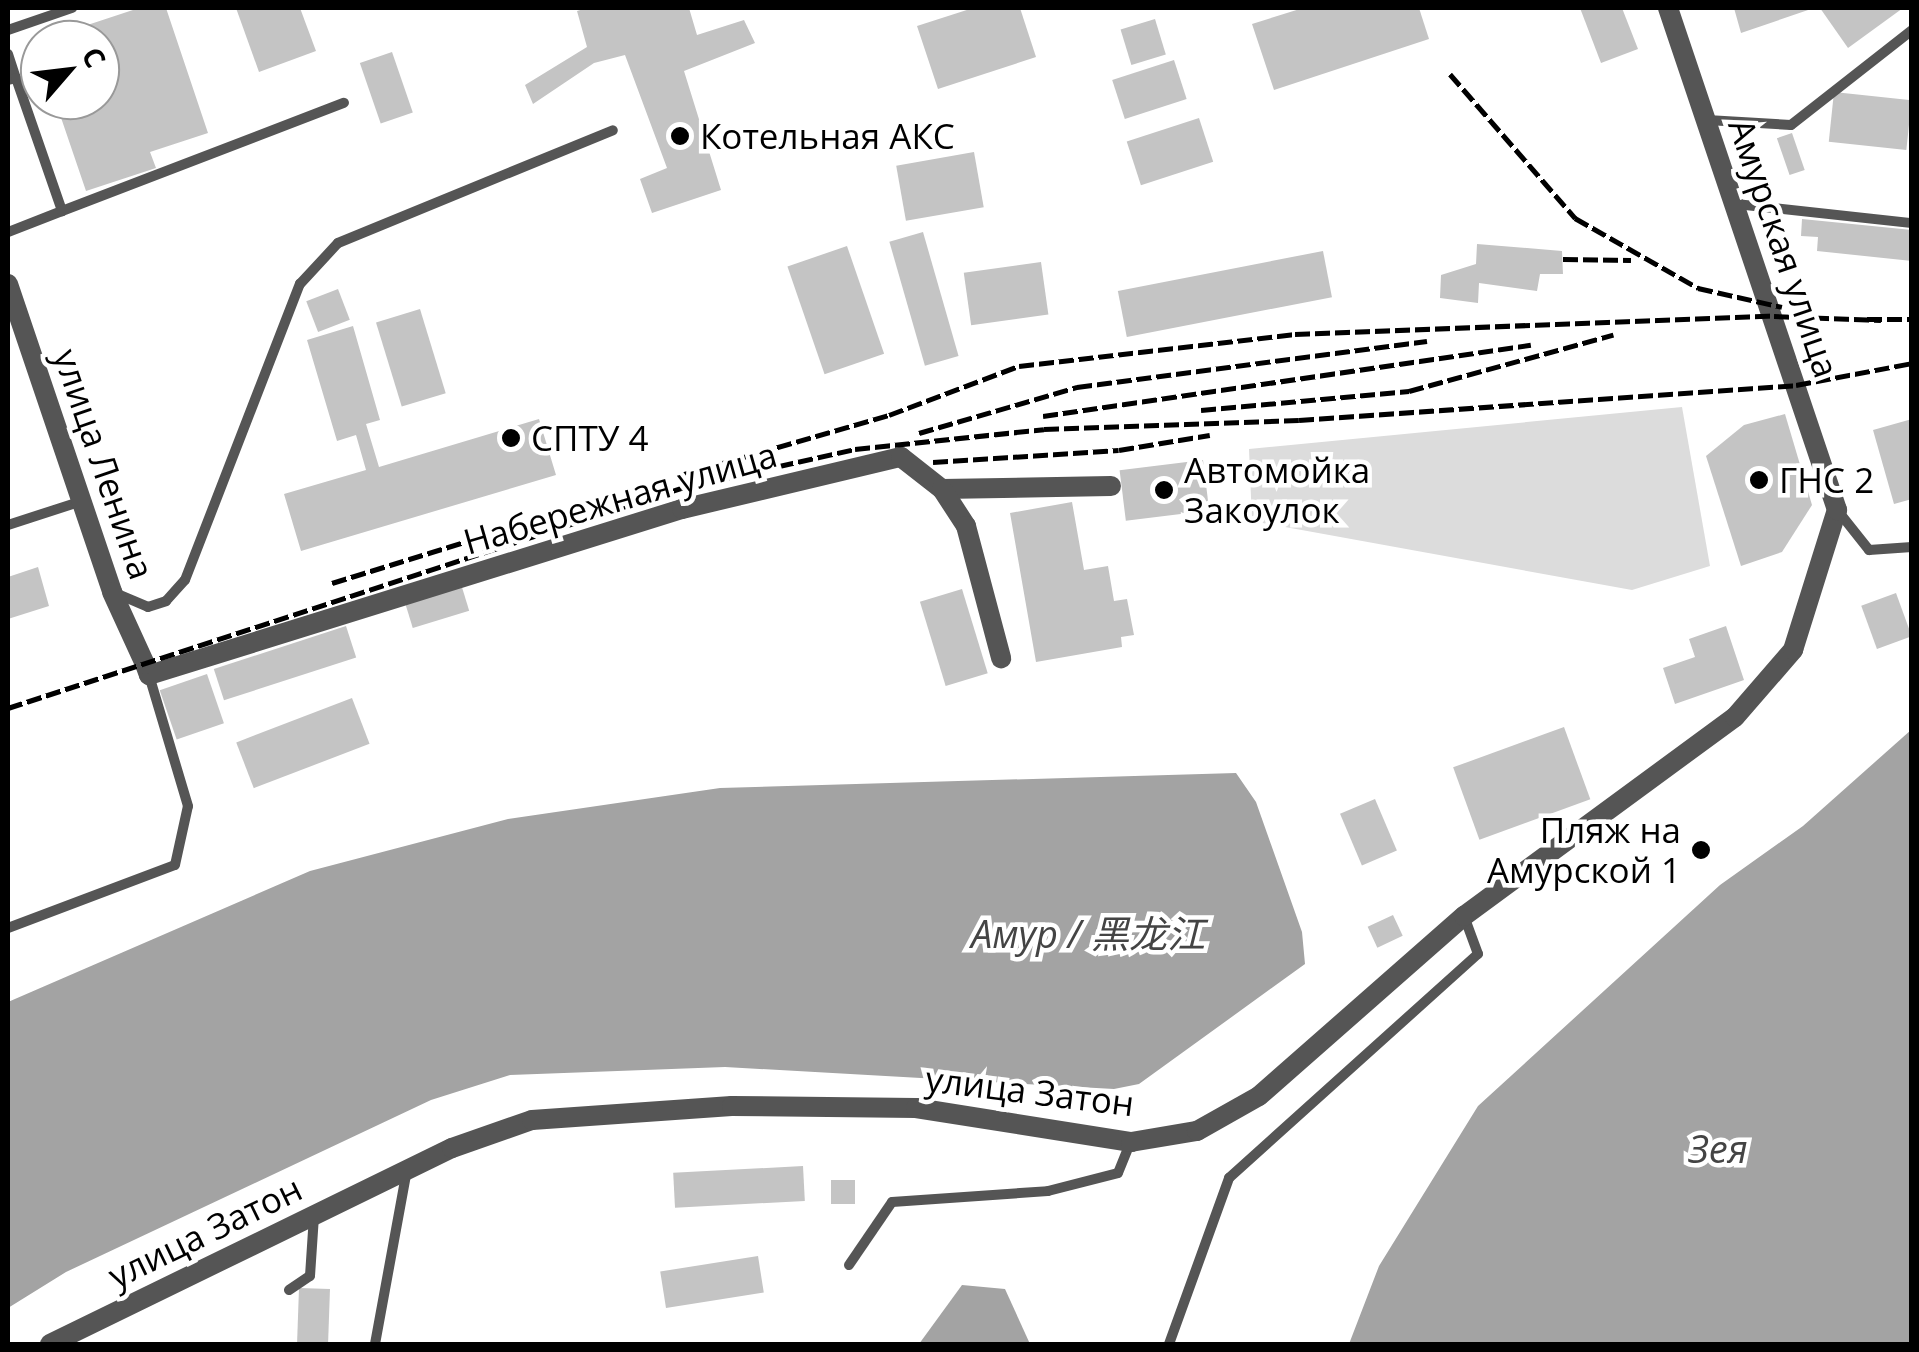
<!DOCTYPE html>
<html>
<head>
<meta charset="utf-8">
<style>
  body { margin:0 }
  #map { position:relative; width:1919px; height:1352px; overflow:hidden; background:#fff; font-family:"Open Sans","Noto Sans SC",sans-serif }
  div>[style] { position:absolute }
  .green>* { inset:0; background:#dcdcdc }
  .water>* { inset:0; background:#a3a3a3 }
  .building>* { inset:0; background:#c4c4c4; transform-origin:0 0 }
  .service>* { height:10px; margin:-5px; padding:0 5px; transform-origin:5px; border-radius:5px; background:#555 }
  .minor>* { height:20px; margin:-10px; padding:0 10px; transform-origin:10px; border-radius:10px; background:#555 }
  .tertiary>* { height:20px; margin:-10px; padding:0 10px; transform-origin:10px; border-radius:10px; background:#555 }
  .rail>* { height:5px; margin-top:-2.5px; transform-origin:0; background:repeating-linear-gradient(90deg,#000 0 15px,transparent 0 20px) }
  .dots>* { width:28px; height:28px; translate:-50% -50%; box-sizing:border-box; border:5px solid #fff; border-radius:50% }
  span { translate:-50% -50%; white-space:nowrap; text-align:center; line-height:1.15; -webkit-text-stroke:9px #fff; paint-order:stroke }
  .poi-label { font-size:35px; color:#000 }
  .left { translate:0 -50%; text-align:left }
  .right { translate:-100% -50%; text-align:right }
  .street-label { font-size:35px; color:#000 }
  .water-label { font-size:38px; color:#444; font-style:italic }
  .frame { position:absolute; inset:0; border:10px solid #000; pointer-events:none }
  .north { position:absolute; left:20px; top:20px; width:100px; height:100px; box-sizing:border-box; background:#fff; border:2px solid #999; border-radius:50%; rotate:62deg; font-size:28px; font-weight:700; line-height:40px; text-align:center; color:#000 }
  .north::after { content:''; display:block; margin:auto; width:35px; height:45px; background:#000; clip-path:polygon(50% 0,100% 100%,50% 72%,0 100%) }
</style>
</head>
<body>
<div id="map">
  <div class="green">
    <div style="clip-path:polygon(1682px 407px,1710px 566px,1632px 590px,1252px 521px,1249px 449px)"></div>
  </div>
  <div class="water">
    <div style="clip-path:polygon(1911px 730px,1911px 1344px,1349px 1344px,1379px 1266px,1478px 1106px,1720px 885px,1803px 826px)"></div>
    <div style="clip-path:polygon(1236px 773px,1256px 802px,1302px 932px,1305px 964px,1139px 1084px,1114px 1089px,725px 1067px,510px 1075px,431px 1100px,66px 1272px,8px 1308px,8px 1002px,310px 871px,508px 819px,720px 788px)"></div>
    <div style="clip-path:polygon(962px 1285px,1005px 1289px,1030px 1344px,919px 1344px)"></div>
  </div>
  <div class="building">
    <div style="clip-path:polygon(139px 8px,166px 8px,208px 133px,150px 152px,156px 168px,86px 191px,55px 100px,100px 100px,100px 40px,45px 39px)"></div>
    <div style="clip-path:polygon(236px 8px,300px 8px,316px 51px,259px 72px)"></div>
    <div style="clip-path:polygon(587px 8px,689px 8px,697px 35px,744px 20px,755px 43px,684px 71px,721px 190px,652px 213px,640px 179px,667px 168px,625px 55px,594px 63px,533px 104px,525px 85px,587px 47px,577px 11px)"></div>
    <div style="clip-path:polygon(973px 8px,1020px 8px,1036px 57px,938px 89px,917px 26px)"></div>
    <div style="clip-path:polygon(1303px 8px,1419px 8px,1429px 39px,1274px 90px,1252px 24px)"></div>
    <div style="clip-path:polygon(1580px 8px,1622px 8px,1638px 49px,1601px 63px)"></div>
    <div style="clip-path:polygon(1734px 8px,1814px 8px,1741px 33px)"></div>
    <div style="clip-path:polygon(1820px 8px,1903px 8px,1848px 48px)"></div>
    <div style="left:1155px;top:19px;width:37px;height:36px;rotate:73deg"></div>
    <div style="left:392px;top:52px;width:64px;height:34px;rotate:71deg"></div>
    <div style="left:1174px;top:60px;width:41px;height:65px;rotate:72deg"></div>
    <div style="left:1834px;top:92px;width:78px;height:50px;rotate:6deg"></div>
    <div style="left:1199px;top:118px;width:46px;height:76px;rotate:72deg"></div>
    <div style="left:1792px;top:133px;width:39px;height:16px;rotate:71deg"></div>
    <div style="left:974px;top:152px;width:56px;height:79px;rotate:80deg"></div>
    <div style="clip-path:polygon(1802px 219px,1912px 230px,1912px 261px,1817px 251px,1818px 237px,1801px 236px)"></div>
    <div style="left:923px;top:232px;width:129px;height:35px;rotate:74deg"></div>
    <div style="clip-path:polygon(1477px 244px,1562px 251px,1563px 274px,1540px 274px,1537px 291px,1479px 283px,1478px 303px,1440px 298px,1441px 275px,1476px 264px)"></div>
    <div style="left:847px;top:246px;width:114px;height:63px;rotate:71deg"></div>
    <div style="left:1323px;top:251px;width:47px;height:209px;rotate:79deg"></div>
    <div style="left:1041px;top:262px;width:53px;height:78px;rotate:82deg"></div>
    <div style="left:338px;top:289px;width:33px;height:34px;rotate:69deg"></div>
    <div style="left:420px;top:309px;width:88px;height:46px;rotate:73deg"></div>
    <div style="clip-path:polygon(353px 326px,380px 420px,366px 424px,379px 467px,539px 419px,556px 475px,301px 551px,284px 494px,366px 470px,356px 435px,337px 441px,307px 340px)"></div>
    <div style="clip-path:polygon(1785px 414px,1812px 505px,1782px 552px,1741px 566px,1706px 456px,1744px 425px)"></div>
    <div style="clip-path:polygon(1912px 419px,1912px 499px,1894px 504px,1873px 430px)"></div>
    <div style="left:1203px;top:460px;width:51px;height:84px;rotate:83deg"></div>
    <div style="clip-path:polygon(1072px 502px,1084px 570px,1108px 566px,1114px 601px,1127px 599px,1134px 635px,1121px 637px,1122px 647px,1036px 662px,1010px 513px)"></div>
    <div style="clip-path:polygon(38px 567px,49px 606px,8px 619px,8px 577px)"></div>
    <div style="left:461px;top:584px;width:28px;height:59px;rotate:73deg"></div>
    <div style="left:962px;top:589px;width:88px;height:44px;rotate:73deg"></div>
    <div style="left:1896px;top:593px;width:46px;height:37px;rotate:70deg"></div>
    <div style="left:346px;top:626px;width:33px;height:139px;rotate:72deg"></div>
    <div style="clip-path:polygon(1726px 626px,1744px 680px,1675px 704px,1663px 668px,1695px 657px,1689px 639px)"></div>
    <div style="left:207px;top:674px;width:52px;height:50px;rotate:71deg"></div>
    <div style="left:352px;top:698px;width:49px;height:124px;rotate:69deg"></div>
    <div style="left:1564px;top:727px;width:77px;height:118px;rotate:70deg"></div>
    <div style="left:1375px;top:799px;width:56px;height:38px;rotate:67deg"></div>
    <div style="left:1393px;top:915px;width:23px;height:28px;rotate:65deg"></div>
    <div style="left:803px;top:1166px;width:35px;height:130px;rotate:87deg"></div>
    <div style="left:831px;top:1180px;width:24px;height:24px"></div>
    <div style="left:758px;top:1256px;width:37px;height:99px;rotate:81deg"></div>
    <div style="left:299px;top:1288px;width:31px;height:56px;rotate:2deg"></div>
  </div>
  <div class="service">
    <div style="left:8px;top:30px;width:68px;rotate:-19deg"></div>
    <div style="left:8px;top:54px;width:25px;rotate:72deg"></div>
    <div style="left:8px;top:80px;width:8px;rotate:-14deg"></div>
    <div style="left:16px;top:78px;width:141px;rotate:70.9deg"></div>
    <div style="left:62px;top:211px;width:58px;rotate:158.7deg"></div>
    <div style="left:1707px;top:120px;width:84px;rotate:3.4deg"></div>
    <div style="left:1791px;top:125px;width:154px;rotate:-38.1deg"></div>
    <div style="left:1736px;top:204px;width:177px;rotate:6.2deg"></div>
    <div style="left:62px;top:211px;width:302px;rotate:-21deg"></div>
    <div style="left:1838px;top:511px;width:50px;rotate:51.5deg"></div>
    <div style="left:1869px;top:550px;width:43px;rotate:-4deg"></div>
    <div style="left:8px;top:525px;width:78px;rotate:-18deg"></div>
    <div style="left:113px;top:592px;width:38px;rotate:23deg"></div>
    <div style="left:148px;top:607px;width:19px;rotate:-18deg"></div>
    <div style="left:166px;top:601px;width:28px;rotate:-48deg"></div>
    <div style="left:185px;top:580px;width:318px;rotate:-68.8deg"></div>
    <div style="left:300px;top:284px;width:56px;rotate:-47.2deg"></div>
    <div style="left:338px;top:243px;width:297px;rotate:-22.3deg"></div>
    <div style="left:8px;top:928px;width:178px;rotate:-20.7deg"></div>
    <div style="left:175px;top:865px;width:60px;rotate:-77.6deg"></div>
    <div style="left:188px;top:806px;width:137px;rotate:-106.6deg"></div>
    <div style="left:849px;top:1265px;width:76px;rotate:-55.7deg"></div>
    <div style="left:892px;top:1202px;width:156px;rotate:-4deg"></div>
    <div style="left:1048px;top:1191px;width:72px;rotate:-14.4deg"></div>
    <div style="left:1118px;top:1173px;width:32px;rotate:-68deg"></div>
    <div style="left:289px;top:1290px;width:25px;rotate:-34deg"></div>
    <div style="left:310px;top:1276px;width:60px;rotate:-86.2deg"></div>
    <div style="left:375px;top:1344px;width:178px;rotate:-79.6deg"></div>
    <div style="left:1169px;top:1344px;width:177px;rotate:-70.1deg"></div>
    <div style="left:1229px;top:1178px;width:335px;rotate:-42deg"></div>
    <div style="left:1478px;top:954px;width:40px;rotate:-110.2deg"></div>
  </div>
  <div class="minor">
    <div style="left:942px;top:489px;width:169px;rotate:-1deg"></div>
    <div style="left:145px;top:664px;width:12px;rotate:70deg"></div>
    <div style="left:149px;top:675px;width:558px;rotate:-17.3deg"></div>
    <div style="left:682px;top:509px;width:225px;rotate:-13.4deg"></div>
    <div style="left:901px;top:457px;width:52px;rotate:38deg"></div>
    <div style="left:942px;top:489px;width:44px;rotate:57deg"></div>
    <div style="left:966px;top:526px;width:137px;rotate:75.1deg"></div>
    <div style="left:50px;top:1344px;width:447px;rotate:-26deg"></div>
    <div style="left:452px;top:1148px;width:85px;rotate:-19.3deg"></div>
    <div style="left:532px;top:1120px;width:200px;rotate:-4deg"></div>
    <div style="left:732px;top:1106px;width:184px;rotate:0.6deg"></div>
    <div style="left:916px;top:1108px;width:218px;rotate:9deg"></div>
    <div style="left:1131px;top:1142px;width:67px;rotate:-9.5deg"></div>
    <div style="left:1197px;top:1131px;width:71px;rotate:-29.4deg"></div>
    <div style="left:1259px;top:1096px;width:273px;rotate:-41.3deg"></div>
    <div style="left:1464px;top:916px;width:336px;rotate:-36.3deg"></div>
    <div style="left:1735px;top:717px;width:89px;rotate:-49.1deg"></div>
    <div style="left:1793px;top:650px;width:147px;rotate:-72.6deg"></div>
  </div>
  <div class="tertiary">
    <div style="left:1668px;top:8px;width:530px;rotate:71.39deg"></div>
    <div style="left:8px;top:284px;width:325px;rotate:71.3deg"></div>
    <div style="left:112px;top:592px;width:79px;rotate:65.4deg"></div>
  </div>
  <div class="rail">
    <div style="left:1450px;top:74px;width:191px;rotate:49deg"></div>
    <div style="left:1575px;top:218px;width:142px;rotate:29.6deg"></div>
    <div style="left:1698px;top:288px;width:86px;rotate:12.7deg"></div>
    <div style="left:1563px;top:259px;width:68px;rotate:0.8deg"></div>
    <div style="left:1867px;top:319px;width:45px"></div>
    <div style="left:1201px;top:410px;width:209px;rotate:-5.2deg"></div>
    <div style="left:1409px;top:391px;width:212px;rotate:-15.4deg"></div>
    <div style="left:1043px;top:416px;width:493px;rotate:-8.3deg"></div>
    <div style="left:919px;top:433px;width:165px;rotate:-16.2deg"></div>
    <div style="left:1077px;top:387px;width:353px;rotate:-7.5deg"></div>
    <div style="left:933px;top:462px;width:186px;rotate:-3.7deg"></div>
    <div style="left:1119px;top:450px;width:92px;rotate:-9.4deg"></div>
    <div style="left:681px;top:475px;width:216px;rotate:-16.1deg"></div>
    <div style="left:889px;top:415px;width:139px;rotate:-20.7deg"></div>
    <div style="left:1019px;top:366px;width:278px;rotate:-6.6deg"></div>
    <div style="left:1295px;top:334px;width:479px;rotate:-2.2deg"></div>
    <div style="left:1774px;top:316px;width:107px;rotate:2.1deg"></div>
    <div style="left:332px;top:583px;width:250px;rotate:-17.2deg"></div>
    <div style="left:8px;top:708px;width:708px;rotate:-18.1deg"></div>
    <div style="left:681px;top:488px;width:178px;rotate:-12.6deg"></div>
    <div style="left:855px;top:449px;width:190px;rotate:-6deg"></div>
    <div style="left:1044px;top:429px;width:255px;rotate:-2deg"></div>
    <div style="left:1299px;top:420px;width:498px;rotate:-4deg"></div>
    <div style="left:1796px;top:385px;width:118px;rotate:-10.7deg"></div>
  </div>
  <div class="dots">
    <div style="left:680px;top:136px;background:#000"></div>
    <div style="left:511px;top:438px;background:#000"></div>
    <div style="left:1759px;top:480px;background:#000"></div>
    <div style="left:1164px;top:490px;background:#000"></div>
    <div style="left:1701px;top:850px;background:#000"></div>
  </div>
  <div class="poi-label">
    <span class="left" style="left:700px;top:136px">Котельная АКС</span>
    <span class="left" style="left:531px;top:438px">СПТУ 4</span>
    <span class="left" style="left:1184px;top:490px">Автомойка<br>Закоулок</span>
    <span class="left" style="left:1779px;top:480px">ГНС 2</span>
    <span class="right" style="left:1681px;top:850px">Пляж на<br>Амурской 1</span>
  </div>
  <div class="street-label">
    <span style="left:1784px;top:248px;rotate:71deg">Амурская улица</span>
    <span style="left:104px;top:464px;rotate:71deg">улица Ленина</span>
    <span style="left:620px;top:498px;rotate:-16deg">Набережная улица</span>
    <span style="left:1030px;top:1091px;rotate:7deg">улица Затон</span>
    <span style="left:205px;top:1232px;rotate:-26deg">улица Затон</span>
  </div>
  <div class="water-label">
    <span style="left:1088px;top:934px">Амур / 黑龙江</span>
    <span style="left:1718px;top:1149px">Зея</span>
  </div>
  <div class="frame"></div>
  <div class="north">С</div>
</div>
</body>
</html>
